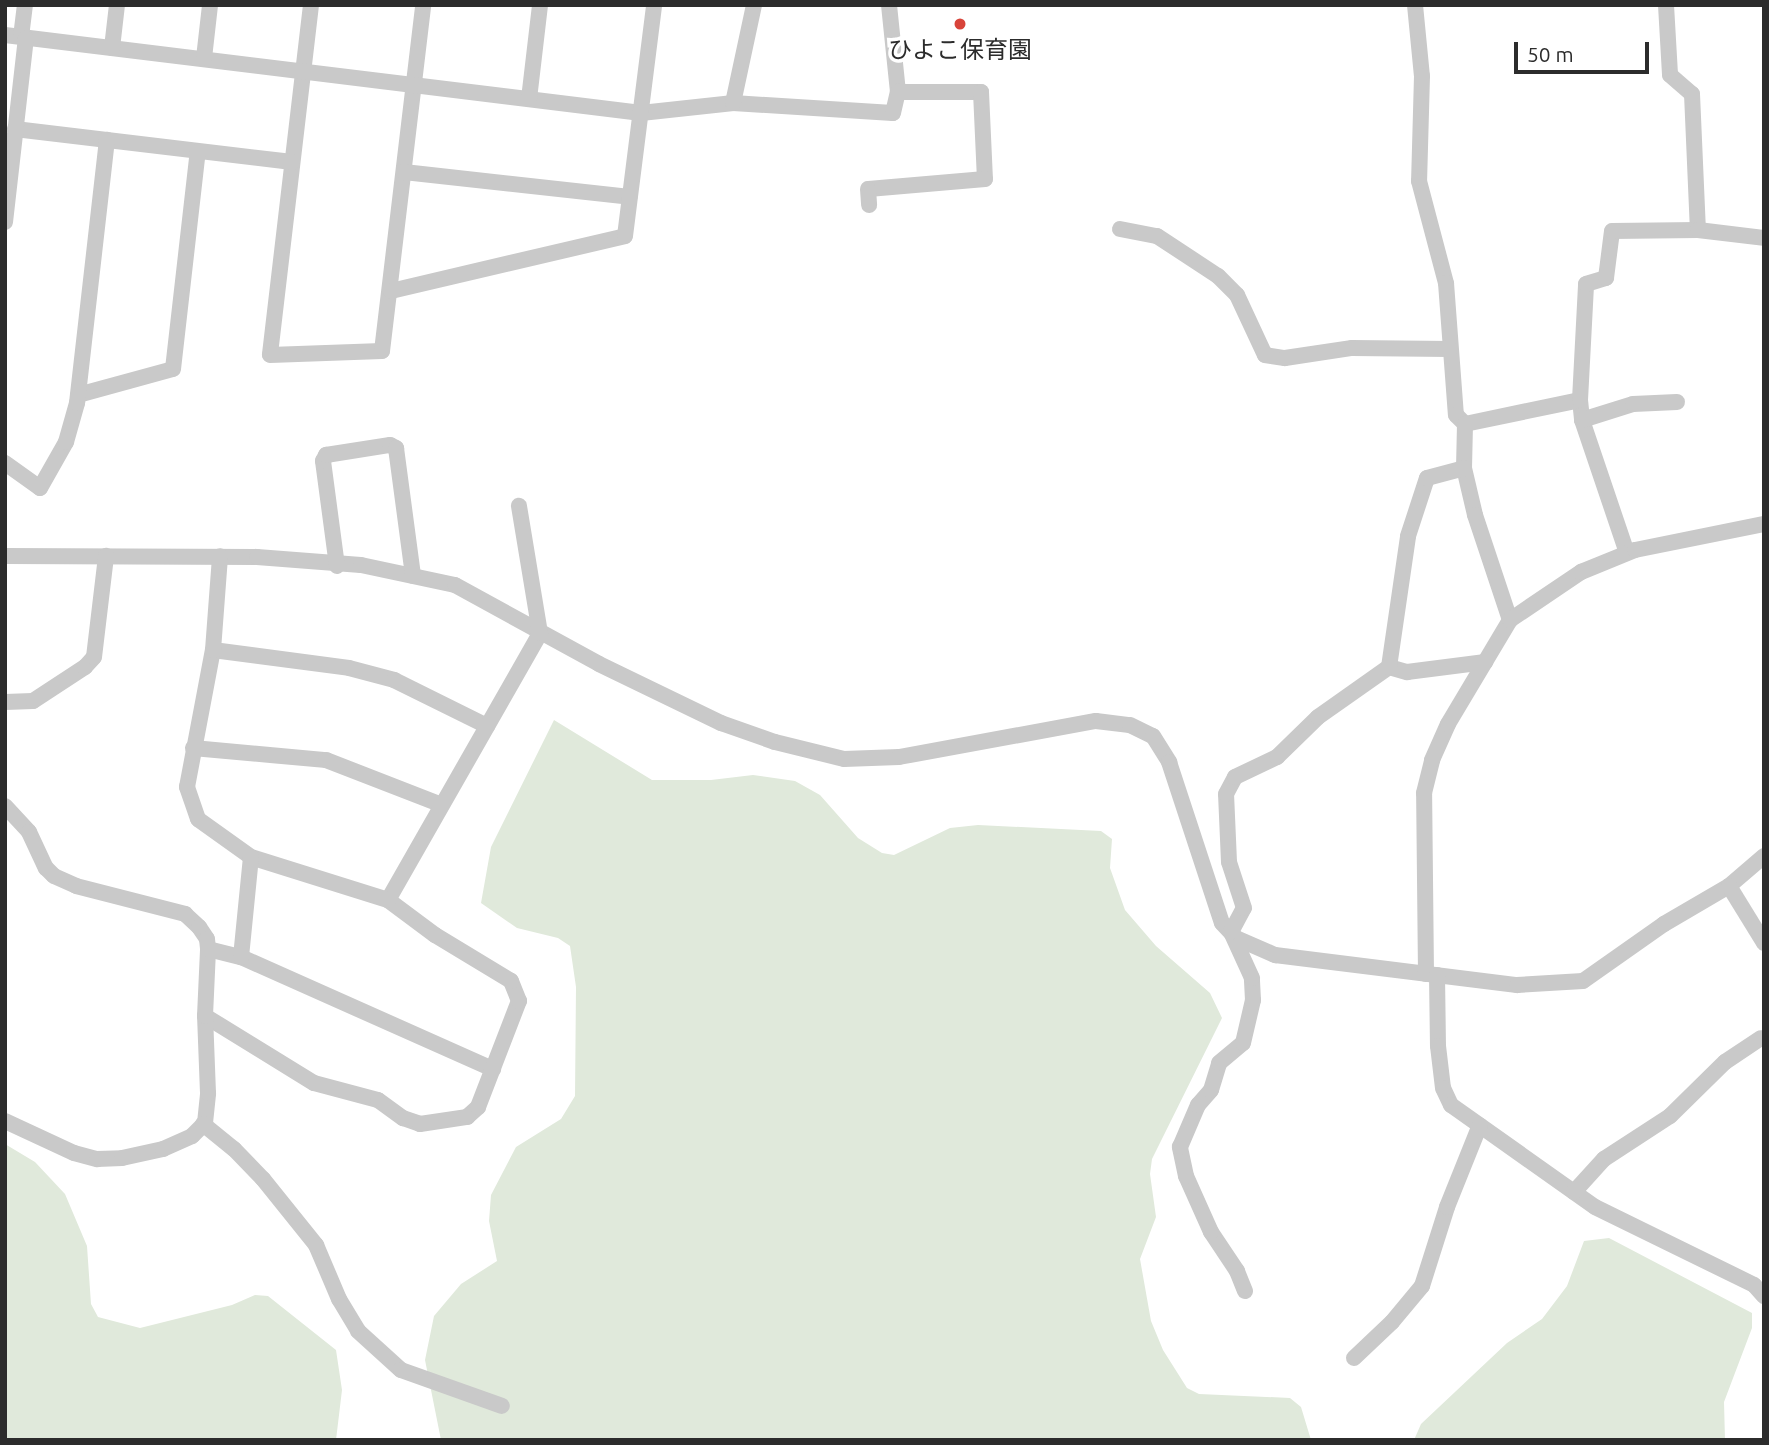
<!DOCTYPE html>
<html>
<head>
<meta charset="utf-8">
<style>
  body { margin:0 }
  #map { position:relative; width:1769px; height:1445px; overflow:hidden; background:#fff; font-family:Ubuntu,"Noto Sans JP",sans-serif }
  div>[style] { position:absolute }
  .green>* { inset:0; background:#e0e9db }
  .street>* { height:16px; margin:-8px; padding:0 8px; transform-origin:8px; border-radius:8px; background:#c9c9c9 }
  .dots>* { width:19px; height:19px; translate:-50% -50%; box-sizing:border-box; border:4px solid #fff; border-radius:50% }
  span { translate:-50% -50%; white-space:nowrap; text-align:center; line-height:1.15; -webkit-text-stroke:7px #fff; paint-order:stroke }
  .poi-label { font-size:24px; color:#2c2c2c }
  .frame { position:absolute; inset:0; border:7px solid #2c2c2c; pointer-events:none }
  .scale { position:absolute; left:1514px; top:42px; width:135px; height:32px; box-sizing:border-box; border:4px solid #2c2c2c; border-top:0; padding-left:9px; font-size:21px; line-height:24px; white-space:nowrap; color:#2c2c2c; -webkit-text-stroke:5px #fff; paint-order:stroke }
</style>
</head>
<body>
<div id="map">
  <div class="green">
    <div style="clip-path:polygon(554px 720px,652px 780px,711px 780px,753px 775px,795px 781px,820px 795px,858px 838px,882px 853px,894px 855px,950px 828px,978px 825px,1101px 831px,1112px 839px,1110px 868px,1125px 910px,1156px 946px,1210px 993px,1222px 1018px,1152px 1159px,1150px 1174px,1156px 1217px,1140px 1259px,1151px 1321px,1163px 1350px,1187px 1388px,1199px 1394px,1290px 1398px,1301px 1407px,1311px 1440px,441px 1440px,425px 1360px,434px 1316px,461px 1284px,497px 1261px,489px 1221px,491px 1195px,516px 1147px,561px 1119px,575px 1096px,576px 987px,570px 946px,558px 938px,517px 928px,481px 903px,491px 847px)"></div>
    <div style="clip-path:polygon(5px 1144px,35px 1162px,65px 1194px,87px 1246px,91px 1304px,98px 1317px,140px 1328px,232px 1305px,255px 1295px,268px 1296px,336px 1350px,342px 1390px,336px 1440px,5px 1440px)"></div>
    <div style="clip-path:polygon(1609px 1238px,1752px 1313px,1752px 1328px,1724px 1402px,1725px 1440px,1414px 1440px,1421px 1424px,1507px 1343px,1542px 1319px,1567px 1286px,1584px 1241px)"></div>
  </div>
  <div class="street">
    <div style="left:311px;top:5px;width:352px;rotate:96.7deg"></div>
    <div style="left:270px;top:355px;width:112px;rotate:-2deg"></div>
    <div style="left:382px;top:351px;width:348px;rotate:-83.2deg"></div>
    <div style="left:889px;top:5px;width:87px;rotate:84.1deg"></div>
    <div style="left:1415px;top:5px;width:71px;rotate:84.4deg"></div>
    <div style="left:1422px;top:76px;width:105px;rotate:91.6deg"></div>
    <div style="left:1419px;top:181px;width:106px;rotate:75.2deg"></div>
    <div style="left:1446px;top:283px;width:132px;rotate:85.7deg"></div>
    <div style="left:1456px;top:415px;width:13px;rotate:45deg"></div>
    <div style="left:1465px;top:424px;width:44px;rotate:91.3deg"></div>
    <div style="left:1464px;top:468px;width:48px;rotate:76.8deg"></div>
    <div style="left:1475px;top:515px;width:111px;rotate:71.6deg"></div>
    <div style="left:1666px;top:5px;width:70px;rotate:86.7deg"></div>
    <div style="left:1670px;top:75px;width:29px;rotate:41deg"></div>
    <div style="left:1692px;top:94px;width:136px;rotate:87.5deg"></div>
    <div style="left:5px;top:35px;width:641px;rotate:6.99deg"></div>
    <div style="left:641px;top:113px;width:93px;rotate:-6.2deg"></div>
    <div style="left:733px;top:103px;width:160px;rotate:3.6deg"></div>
    <div style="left:893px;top:113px;width:22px;rotate:-77deg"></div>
    <div style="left:898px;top:92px;width:83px"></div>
    <div style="left:981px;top:92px;width:87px;rotate:87.4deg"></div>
    <div style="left:985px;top:179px;width:117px;rotate:175.1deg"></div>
    <div style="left:868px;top:189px;width:16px;rotate:86deg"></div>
    <div style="left:21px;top:37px;width:32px;rotate:-83deg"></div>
    <div style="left:112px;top:48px;width:43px;rotate:-83.4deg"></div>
    <div style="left:204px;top:58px;width:53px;rotate:-83.5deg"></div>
    <div style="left:529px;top:99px;width:95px;rotate:-83.3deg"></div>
    <div style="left:733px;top:103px;width:100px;rotate:-77.9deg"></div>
    <div style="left:15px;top:129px;width:279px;rotate:6.8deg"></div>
    <div style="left:404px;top:172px;width:227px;rotate:6.3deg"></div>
    <div style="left:5px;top:222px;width:185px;rotate:-83.5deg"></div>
    <div style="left:1120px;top:229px;width:38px;rotate:11deg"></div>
    <div style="left:1157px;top:236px;width:73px;rotate:33.3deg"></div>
    <div style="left:1218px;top:276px;width:27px;rotate:45deg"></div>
    <div style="left:1237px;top:295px;width:66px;rotate:65deg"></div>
    <div style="left:1265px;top:355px;width:20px;rotate:9deg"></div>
    <div style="left:1285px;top:358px;width:68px;rotate:-8.5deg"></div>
    <div style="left:1352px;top:348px;width:98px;rotate:0.6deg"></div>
    <div style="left:391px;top:291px;width:240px;rotate:-13.2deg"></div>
    <div style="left:625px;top:236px;width:233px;rotate:-82.8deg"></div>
    <div style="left:78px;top:395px;width:98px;rotate:-15.3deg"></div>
    <div style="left:173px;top:369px;width:219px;rotate:-83.5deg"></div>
    <div style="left:1580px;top:400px;width:20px;rotate:84deg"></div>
    <div style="left:1582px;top:420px;width:140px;rotate:71.3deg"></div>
    <div style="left:1582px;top:420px;width:53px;rotate:-17.4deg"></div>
    <div style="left:1633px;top:404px;width:44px;rotate:-2.6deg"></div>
    <div style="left:1465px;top:424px;width:117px;rotate:-11.8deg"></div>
    <div style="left:1580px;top:400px;width:116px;rotate:-87deg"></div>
    <div style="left:1586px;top:284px;width:21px;rotate:-17deg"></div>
    <div style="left:1606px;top:278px;width:47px;rotate:-82.7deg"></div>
    <div style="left:1612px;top:231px;width:86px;rotate:-0.7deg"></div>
    <div style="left:1698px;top:230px;width:66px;rotate:6.9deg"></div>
    <div style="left:5px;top:463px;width:43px;rotate:35.5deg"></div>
    <div style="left:40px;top:488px;width:53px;rotate:-60.5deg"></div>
    <div style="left:66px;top:442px;width:41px;rotate:-74.2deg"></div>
    <div style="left:77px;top:403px;width:265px;rotate:-83.5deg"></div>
    <div style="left:5px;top:556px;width:252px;rotate:0.2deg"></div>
    <div style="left:257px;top:557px;width:104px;rotate:4.4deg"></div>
    <div style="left:361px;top:565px;width:96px;rotate:12deg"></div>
    <div style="left:455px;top:585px;width:164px;rotate:28.7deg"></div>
    <div style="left:599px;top:664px;width:136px;rotate:25.8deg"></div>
    <div style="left:721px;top:723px;width:57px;rotate:19.4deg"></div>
    <div style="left:775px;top:742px;width:71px;rotate:13.8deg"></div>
    <div style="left:844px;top:759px;width:55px;rotate:-2.1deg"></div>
    <div style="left:899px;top:757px;width:200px;rotate:-10.4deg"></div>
    <div style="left:1096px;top:721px;width:34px;rotate:7deg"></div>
    <div style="left:1130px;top:725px;width:25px;rotate:26deg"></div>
    <div style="left:1153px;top:736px;width:31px;rotate:58deg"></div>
    <div style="left:1169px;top:762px;width:169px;rotate:71.8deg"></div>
    <div style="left:1222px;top:923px;width:21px;rotate:47deg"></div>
    <div style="left:1236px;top:938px;width:43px;rotate:23.6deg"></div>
    <div style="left:1275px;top:955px;width:244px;rotate:7.1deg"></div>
    <div style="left:1517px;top:985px;width:66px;rotate:-3.5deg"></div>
    <div style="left:1583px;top:981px;width:99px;rotate:-35.1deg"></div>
    <div style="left:1664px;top:924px;width:75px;rotate:-30.3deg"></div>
    <div style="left:1729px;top:886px;width:46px;rotate:-40.6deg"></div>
    <div style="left:337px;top:566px;width:106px;rotate:-97.6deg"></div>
    <div style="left:323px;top:461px;width:7px;rotate:-63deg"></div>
    <div style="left:326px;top:455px;width:65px;rotate:-8.9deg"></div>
    <div style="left:390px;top:445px;width:7px;rotate:27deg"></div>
    <div style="left:396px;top:448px;width:129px;rotate:82.4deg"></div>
    <div style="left:213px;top:650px;width:137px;rotate:7.5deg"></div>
    <div style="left:349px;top:668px;width:47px;rotate:14.9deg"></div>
    <div style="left:394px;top:680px;width:104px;rotate:26.3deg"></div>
    <div style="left:1389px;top:667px;width:19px;rotate:16deg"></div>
    <div style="left:1407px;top:672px;width:79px;rotate:-7.3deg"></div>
    <div style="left:5px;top:702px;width:28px;rotate:-2deg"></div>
    <div style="left:33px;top:701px;width:62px;rotate:-33.2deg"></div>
    <div style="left:85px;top:667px;width:13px;rotate:-48deg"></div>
    <div style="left:94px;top:657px;width:102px;rotate:-83.2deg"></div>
    <div style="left:193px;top:748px;width:134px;rotate:5.2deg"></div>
    <div style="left:326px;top:760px;width:124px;rotate:21.2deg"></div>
    <div style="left:5px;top:806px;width:35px;rotate:47deg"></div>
    <div style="left:29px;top:832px;width:40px;rotate:65deg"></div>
    <div style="left:46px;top:868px;width:11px;rotate:45deg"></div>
    <div style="left:54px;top:876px;width:24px;rotate:24deg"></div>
    <div style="left:76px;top:886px;width:113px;rotate:14.4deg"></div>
    <div style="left:185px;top:914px;width:19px;rotate:43deg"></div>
    <div style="left:199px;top:927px;width:14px;rotate:56deg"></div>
    <div style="left:207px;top:939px;width:10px;rotate:84deg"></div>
    <div style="left:1729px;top:886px;width:67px;rotate:58.4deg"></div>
    <div style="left:388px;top:900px;width:307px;rotate:-60.3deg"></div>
    <div style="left:540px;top:633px;width:129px;rotate:-99.4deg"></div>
    <div style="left:241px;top:957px;width:276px;rotate:24deg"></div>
    <div style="left:1426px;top:974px;width:181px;rotate:-90.6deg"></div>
    <div style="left:1424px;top:793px;width:34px;rotate:-76deg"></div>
    <div style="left:1432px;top:760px;width:39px;rotate:-66deg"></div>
    <div style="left:1448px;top:724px;width:121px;rotate:-59.2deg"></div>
    <div style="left:1510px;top:620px;width:86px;rotate:-34.1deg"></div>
    <div style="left:1581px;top:572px;width:58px;rotate:-22.2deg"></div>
    <div style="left:1635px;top:550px;width:132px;rotate:-11.4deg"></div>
    <div style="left:1437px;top:975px;width:71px;rotate:89.2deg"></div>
    <div style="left:1438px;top:1046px;width:42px;rotate:83.2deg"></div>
    <div style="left:1443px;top:1088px;width:19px;rotate:65deg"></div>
    <div style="left:1451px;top:1105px;width:176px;rotate:35.3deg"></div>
    <div style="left:1595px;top:1207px;width:177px;rotate:26.1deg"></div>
    <div style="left:1754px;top:1285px;width:15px;rotate:48deg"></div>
    <div style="left:205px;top:1016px;width:128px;rotate:31.6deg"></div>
    <div style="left:314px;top:1083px;width:66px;rotate:14.9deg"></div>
    <div style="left:378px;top:1100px;width:31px;rotate:36deg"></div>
    <div style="left:403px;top:1118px;width:18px;rotate:19deg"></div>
    <div style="left:420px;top:1124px;width:48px;rotate:-8.5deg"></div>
    <div style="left:467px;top:1117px;width:15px;rotate:-42deg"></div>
    <div style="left:478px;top:1107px;width:114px;rotate:-68.9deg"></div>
    <div style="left:519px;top:1001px;width:22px;rotate:-112deg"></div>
    <div style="left:511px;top:981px;width:89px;rotate:-148.8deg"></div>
    <div style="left:435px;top:935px;width:59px;rotate:-143.3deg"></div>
    <div style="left:388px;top:900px;width:144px;rotate:-162.6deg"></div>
    <div style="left:251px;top:857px;width:65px;rotate:-144.4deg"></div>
    <div style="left:198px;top:819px;width:34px;rotate:-109deg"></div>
    <div style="left:187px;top:787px;width:139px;rotate:-79.3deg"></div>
    <div style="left:213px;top:650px;width:94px;rotate:-85.7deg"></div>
    <div style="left:5px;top:1121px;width:76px;rotate:24.9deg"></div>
    <div style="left:74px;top:1153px;width:24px;rotate:15deg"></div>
    <div style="left:97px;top:1159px;width:25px;rotate:-2deg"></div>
    <div style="left:122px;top:1158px;width:42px;rotate:-12.4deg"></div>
    <div style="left:163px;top:1149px;width:32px;rotate:-24deg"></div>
    <div style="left:192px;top:1136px;width:18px;rotate:-45deg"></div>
    <div style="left:205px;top:1123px;width:30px;rotate:-84deg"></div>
    <div style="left:208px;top:1093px;width:77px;rotate:-92.2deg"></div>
    <div style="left:205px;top:1016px;width:67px;rotate:-87.4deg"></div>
    <div style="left:208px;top:949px;width:34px;rotate:14deg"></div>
    <div style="left:241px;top:957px;width:100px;rotate:-84.3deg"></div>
    <div style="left:203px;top:1124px;width:40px;rotate:39deg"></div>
    <div style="left:234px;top:1149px;width:42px;rotate:46deg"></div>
    <div style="left:263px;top:1179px;width:85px;rotate:51.2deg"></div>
    <div style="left:316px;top:1245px;width:59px;rotate:66.9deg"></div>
    <div style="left:339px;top:1299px;width:37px;rotate:59deg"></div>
    <div style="left:358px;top:1331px;width:58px;rotate:42.2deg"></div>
    <div style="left:401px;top:1370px;width:107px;rotate:19.6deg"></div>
    <div style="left:1574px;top:1192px;width:45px;rotate:-47.7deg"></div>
    <div style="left:1604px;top:1159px;width:79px;rotate:-33.1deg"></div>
    <div style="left:1670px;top:1116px;width:77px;rotate:-44.5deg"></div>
    <div style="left:1725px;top:1062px;width:43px;rotate:-33.7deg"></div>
    <div style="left:1245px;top:1291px;width:22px;rotate:-112deg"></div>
    <div style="left:1237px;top:1271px;width:47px;rotate:-123.7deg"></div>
    <div style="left:1211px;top:1232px;width:61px;rotate:-114.1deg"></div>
    <div style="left:1186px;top:1176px;width:30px;rotate:-102deg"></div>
    <div style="left:1180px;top:1147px;width:46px;rotate:-66.8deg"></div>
    <div style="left:1198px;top:1105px;width:20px;rotate:-49deg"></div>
    <div style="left:1211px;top:1090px;width:28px;rotate:-73deg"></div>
    <div style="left:1219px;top:1063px;width:31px;rotate:-40deg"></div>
    <div style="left:1243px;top:1043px;width:44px;rotate:-76.9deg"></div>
    <div style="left:1253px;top:1000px;width:22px;rotate:-93deg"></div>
    <div style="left:1252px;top:978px;width:51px;rotate:-114.5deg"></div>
    <div style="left:1231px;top:932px;width:27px;rotate:-62deg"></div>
    <div style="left:1244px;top:908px;width:48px;rotate:-108.1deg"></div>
    <div style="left:1229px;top:862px;width:68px;rotate:-92.5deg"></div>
    <div style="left:1226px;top:794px;width:19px;rotate:-62deg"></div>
    <div style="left:1235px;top:777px;width:47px;rotate:-25.5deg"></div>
    <div style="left:1277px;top:757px;width:57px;rotate:-44.3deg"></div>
    <div style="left:1318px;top:717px;width:87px;rotate:-35.2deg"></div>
    <div style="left:1389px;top:667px;width:132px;rotate:-81.7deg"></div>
    <div style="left:1408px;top:536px;width:61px;rotate:-71.9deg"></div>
    <div style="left:1427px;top:478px;width:38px;rotate:-15deg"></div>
    <div style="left:1354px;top:1358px;width:52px;rotate:-43.5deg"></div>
    <div style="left:1392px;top:1322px;width:47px;rotate:-50.2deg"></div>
    <div style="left:1422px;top:1286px;width:83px;rotate:-72.4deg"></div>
    <div style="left:1447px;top:1207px;width:88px;rotate:-68.1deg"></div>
  </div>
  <div class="dots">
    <div style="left:960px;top:24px;background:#d8443a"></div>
  </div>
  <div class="poi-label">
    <span style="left:960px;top:50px">ひよこ保育園</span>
  </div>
  <div class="frame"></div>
  <div class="scale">50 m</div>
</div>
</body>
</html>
